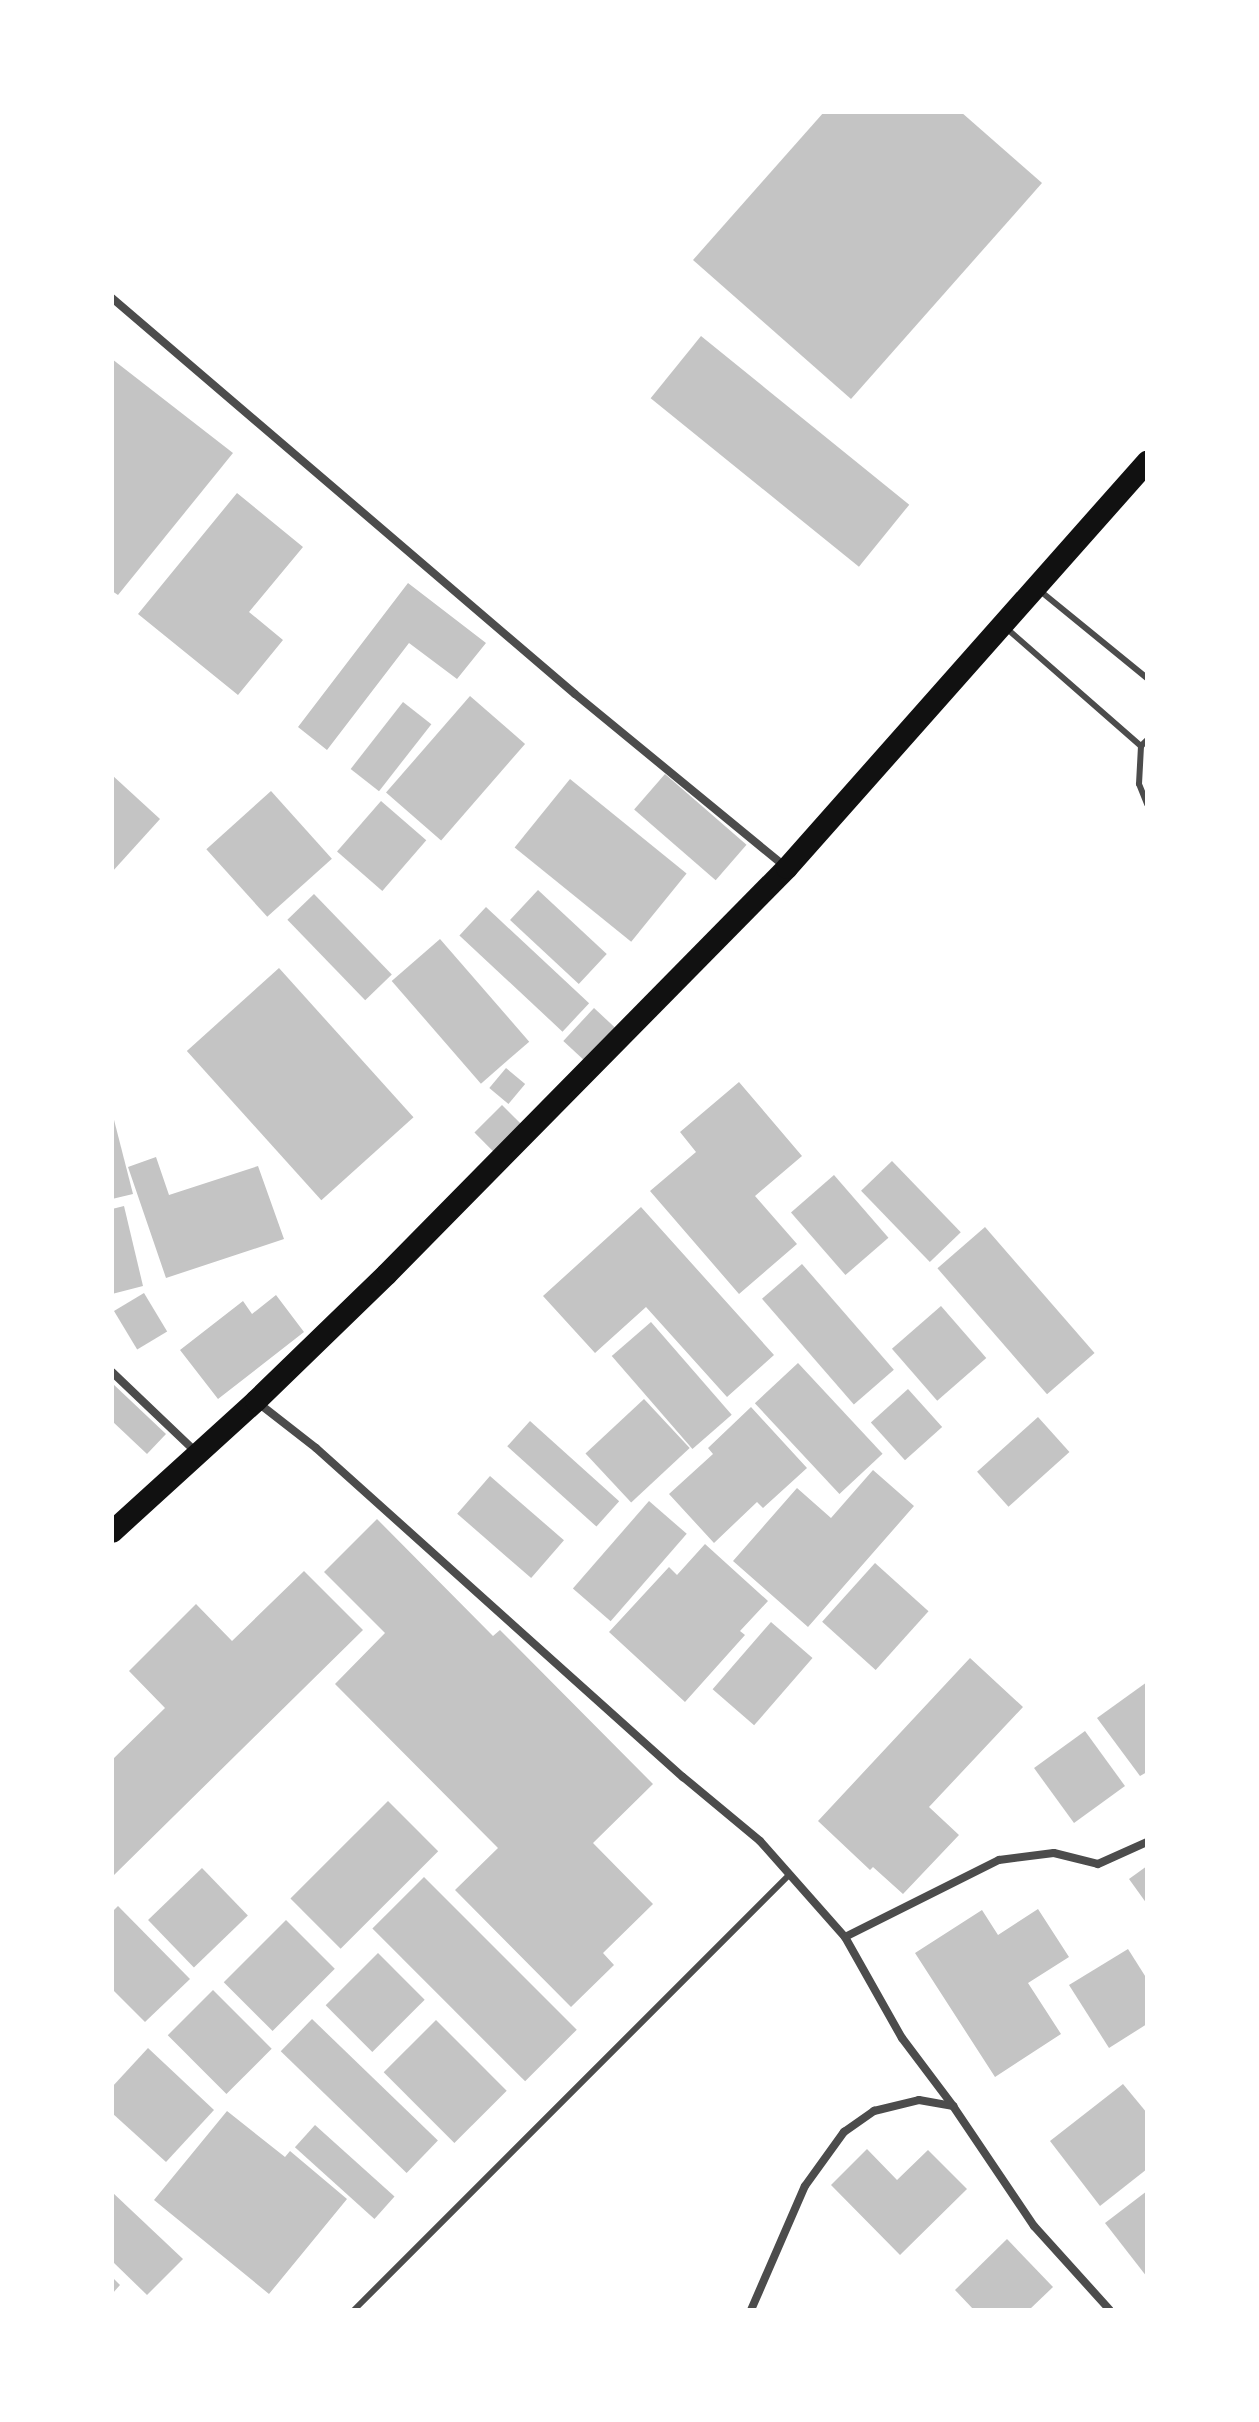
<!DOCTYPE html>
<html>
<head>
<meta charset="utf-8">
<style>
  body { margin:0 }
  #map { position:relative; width:1259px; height:2422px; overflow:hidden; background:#fff; font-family:Rubik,sans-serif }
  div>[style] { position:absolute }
  .building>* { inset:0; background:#c4c4c4; transform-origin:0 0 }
  .service>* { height:6px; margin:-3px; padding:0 3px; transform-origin:3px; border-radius:3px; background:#4c4c4c }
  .minor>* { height:8px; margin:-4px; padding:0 4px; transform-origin:4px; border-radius:4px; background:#4c4c4c }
  .trunk>* { height:22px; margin:-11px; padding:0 11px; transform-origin:11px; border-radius:11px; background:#111 }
  span { translate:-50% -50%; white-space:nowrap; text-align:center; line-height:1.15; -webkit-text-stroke:6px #fff; paint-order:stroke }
  .frame { position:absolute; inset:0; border:114px solid #fff; pointer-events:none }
</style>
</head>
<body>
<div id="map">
  <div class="building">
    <div style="clip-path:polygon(824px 112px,961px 112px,1042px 183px,851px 399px,693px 260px)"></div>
    <div style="left:701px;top:336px;width:268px;height:80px;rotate:39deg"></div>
    <div style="clip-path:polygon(112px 359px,233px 453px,118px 595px,112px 591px)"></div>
    <div style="clip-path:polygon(237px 493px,303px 547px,249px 612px,283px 640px,238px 695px,138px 614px)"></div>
    <div style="clip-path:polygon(408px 583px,486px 643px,457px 679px,409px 643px,327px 750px,298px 727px)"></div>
    <div style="left:470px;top:696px;width:73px;height:128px;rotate:41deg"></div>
    <div style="left:403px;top:702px;width:36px;height:85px;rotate:38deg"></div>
    <div style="left:665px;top:774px;width:108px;height:47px;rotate:41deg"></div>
    <div style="clip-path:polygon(112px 775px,160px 819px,112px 872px)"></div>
    <div style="left:570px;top:779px;width:150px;height:88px;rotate:39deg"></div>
    <div style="left:271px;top:791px;width:91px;height:87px;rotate:48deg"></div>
    <div style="left:381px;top:801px;width:60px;height:67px;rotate:41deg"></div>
    <div style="left:538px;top:890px;width:94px;height:41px;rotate:43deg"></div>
    <div style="left:314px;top:894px;width:112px;height:37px;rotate:46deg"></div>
    <div style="left:486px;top:907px;width:141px;height:39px;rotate:43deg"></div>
    <div style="left:440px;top:939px;width:136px;height:64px;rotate:49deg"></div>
    <div style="left:279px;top:968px;width:201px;height:124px;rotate:48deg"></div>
    <div style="left:594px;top:1008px;width:34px;height:45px;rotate:43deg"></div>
    <div style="left:506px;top:1068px;width:25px;height:26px;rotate:40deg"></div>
    <div style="clip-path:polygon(739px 1082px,802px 1156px,755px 1196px,797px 1244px,739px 1294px,650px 1191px,696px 1152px,680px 1132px)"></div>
    <div style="left:502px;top:1105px;width:33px;height:39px;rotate:45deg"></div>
    <div style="clip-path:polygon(112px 1112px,133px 1194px,112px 1199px)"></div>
    <div style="clip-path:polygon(156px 1157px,169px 1195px,258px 1166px,284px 1239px,166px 1278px,128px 1167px)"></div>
    <div style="left:892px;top:1161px;width:99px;height:43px;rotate:46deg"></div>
    <div style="left:834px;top:1175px;width:83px;height:57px;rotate:49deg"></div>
    <div style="clip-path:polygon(124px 1206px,143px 1286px,112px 1294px,112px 1209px)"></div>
    <div style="clip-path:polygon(641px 1207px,774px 1355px,727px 1397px,646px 1307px,595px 1353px,543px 1296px)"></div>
    <div style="left:985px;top:1227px;width:167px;height:63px;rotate:49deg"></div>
    <div style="left:802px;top:1264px;width:140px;height:53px;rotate:49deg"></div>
    <div style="left:144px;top:1293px;width:45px;height:35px;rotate:59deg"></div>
    <div style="clip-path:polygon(276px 1295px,304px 1332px,218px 1399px,180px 1350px,243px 1301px,252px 1314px)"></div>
    <div style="left:941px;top:1306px;width:69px;height:65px;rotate:49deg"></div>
    <div style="left:651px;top:1322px;width:123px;height:52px;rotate:49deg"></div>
    <div style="left:798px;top:1363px;width:124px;height:59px;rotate:47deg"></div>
    <div style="clip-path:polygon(112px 1383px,166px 1434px,147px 1454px,112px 1421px)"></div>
    <div style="left:908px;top:1389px;width:51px;height:50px;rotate:48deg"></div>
    <div style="left:644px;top:1399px;width:67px;height:80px;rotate:47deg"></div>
    <div style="clip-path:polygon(751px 1407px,807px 1468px,763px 1508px,757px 1502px,714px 1543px,669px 1494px,713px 1454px,708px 1448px)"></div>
    <div style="left:1038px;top:1417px;width:47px;height:82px;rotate:48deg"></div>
    <div style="left:530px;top:1421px;width:120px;height:34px;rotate:42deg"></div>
    <div style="clip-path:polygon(873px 1470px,914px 1506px,808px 1627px,733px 1561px,797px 1488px,831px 1518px)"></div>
    <div style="left:490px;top:1476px;width:98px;height:50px;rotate:41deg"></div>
    <div style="left:649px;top:1501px;width:50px;height:116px;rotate:41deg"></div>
    <div style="clip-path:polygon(377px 1519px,493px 1636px,500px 1630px,653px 1784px,593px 1843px,653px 1904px,603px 1953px,614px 1965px,571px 2007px,455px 1890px,498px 1848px,335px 1684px,385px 1633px,324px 1572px)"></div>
    <div style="clip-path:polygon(705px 1544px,768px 1601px,740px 1631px,745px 1635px,685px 1702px,609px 1632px,669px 1567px,677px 1575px)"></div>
    <div style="left:875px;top:1563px;width:72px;height:79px;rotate:42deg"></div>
    <div style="clip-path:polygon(304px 1571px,363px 1630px,112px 1877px,112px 1760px,165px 1708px,129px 1671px,196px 1604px,232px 1641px)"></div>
    <div style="left:771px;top:1622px;width:55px;height:89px;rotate:41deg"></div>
    <div style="clip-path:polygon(970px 1658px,1023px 1707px,929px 1807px,959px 1835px,903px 1894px,873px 1867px,870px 1870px,818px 1821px)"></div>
    <div style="clip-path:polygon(1147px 1682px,1147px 1772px,1140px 1776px,1097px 1718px)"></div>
    <div style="left:1085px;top:1731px;width:68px;height:63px;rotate:54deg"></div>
    <div style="left:388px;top:1801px;width:71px;height:138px;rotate:45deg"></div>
    <div style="clip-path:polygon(1147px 1866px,1147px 1904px,1129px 1879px)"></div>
    <div style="left:202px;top:1868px;width:66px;height:75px;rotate:46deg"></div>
    <div style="left:424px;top:1877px;width:216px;height:73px;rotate:45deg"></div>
    <div style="clip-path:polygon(118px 1906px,190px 1979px,145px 2022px,112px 1989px,112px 1912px)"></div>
    <div style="clip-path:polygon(1038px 1909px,1069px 1957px,1028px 1983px,1061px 2034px,995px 2077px,915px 1953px,982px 1910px,998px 1935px)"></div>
    <div style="left:286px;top:1920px;width:69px;height:88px;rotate:45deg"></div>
    <div style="clip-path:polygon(1128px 1949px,1147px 1979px,1147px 2024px,1109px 2048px,1069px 1985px)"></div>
    <div style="left:378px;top:1953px;width:66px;height:74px;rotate:45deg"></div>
    <div style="left:213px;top:1990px;width:83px;height:64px;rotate:45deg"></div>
    <div style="left:312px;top:2019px;width:175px;height:45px;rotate:44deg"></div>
    <div style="left:436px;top:2020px;width:100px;height:74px;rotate:45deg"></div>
    <div style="clip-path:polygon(148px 2048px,214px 2110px,166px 2162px,112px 2113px,112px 2087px)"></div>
    <div style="clip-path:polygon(1123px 2084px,1147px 2113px,1147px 2169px,1100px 2206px,1050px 2141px)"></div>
    <div style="clip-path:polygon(227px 2111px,285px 2157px,290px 2151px,347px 2199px,269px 2294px,154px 2200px)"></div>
    <div style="left:315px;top:2125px;width:107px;height:30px;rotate:42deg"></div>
    <div style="clip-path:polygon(867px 2149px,897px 2180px,928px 2150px,967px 2189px,900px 2255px,831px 2185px)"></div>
    <div style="clip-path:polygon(1147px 2191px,1147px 2277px,1105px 2223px)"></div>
    <div style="clip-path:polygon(112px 2192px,183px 2259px,147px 2295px,112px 2261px)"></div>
    <div style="clip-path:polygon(1007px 2239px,1053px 2287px,1029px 2310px,974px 2310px,955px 2290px)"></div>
    <div style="clip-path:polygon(112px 2277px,120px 2285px,112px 2294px)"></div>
  </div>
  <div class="service">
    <div style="left:1039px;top:590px;width:139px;rotate:39.2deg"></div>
    <div style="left:1005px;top:627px;width:181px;rotate:41.2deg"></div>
    <div style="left:1147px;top:740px;width:8px;rotate:135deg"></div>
    <div style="left:1141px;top:746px;width:38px;rotate:93deg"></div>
    <div style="left:1139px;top:784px;width:22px;rotate:68deg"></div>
    <div style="left:354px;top:2310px;width:615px;rotate:-45deg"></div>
  </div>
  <div class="minor">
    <div style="left:112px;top:298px;width:609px;rotate:40.54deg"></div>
    <div style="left:575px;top:694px;width:274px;rotate:39.4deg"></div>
    <div style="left:112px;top:1372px;width:115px;rotate:43.6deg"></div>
    <div style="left:257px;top:1402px;width:75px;rotate:37.9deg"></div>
    <div style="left:316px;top:1448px;width:493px;rotate:41.9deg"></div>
    <div style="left:683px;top:1777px;width:100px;rotate:39.7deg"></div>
    <div style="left:760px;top:1841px;width:128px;rotate:48.5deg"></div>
    <div style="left:845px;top:1937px;width:116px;rotate:60.6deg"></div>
    <div style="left:902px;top:2038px;width:85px;rotate:53.1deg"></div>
    <div style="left:953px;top:2106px;width:145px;rotate:56deg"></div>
    <div style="left:1034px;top:2226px;width:113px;rotate:47.9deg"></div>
    <div style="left:845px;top:1937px;width:172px;rotate:-26.6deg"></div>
    <div style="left:999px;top:1860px;width:55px;rotate:-7.3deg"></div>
    <div style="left:1054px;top:1853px;width:45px;rotate:14deg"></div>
    <div style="left:1098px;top:1864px;width:54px;rotate:-24.2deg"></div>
    <div style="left:751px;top:2310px;width:135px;rotate:-66.5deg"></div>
    <div style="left:805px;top:2186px;width:67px;rotate:-54.2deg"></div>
    <div style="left:844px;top:2132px;width:37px;rotate:-35deg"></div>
    <div style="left:874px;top:2111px;width:46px;rotate:-13.7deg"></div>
    <div style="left:919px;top:2100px;width:35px;rotate:10deg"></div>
  </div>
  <div class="trunk">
    <div style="left:112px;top:1532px;width:195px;rotate:-42.3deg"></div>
    <div style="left:256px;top:1401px;width:182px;rotate:-44.1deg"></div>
    <div style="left:387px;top:1274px;width:570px;rotate:-45.43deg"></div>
    <div style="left:787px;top:868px;width:543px;rotate:-48.44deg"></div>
  </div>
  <div class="frame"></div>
</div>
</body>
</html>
